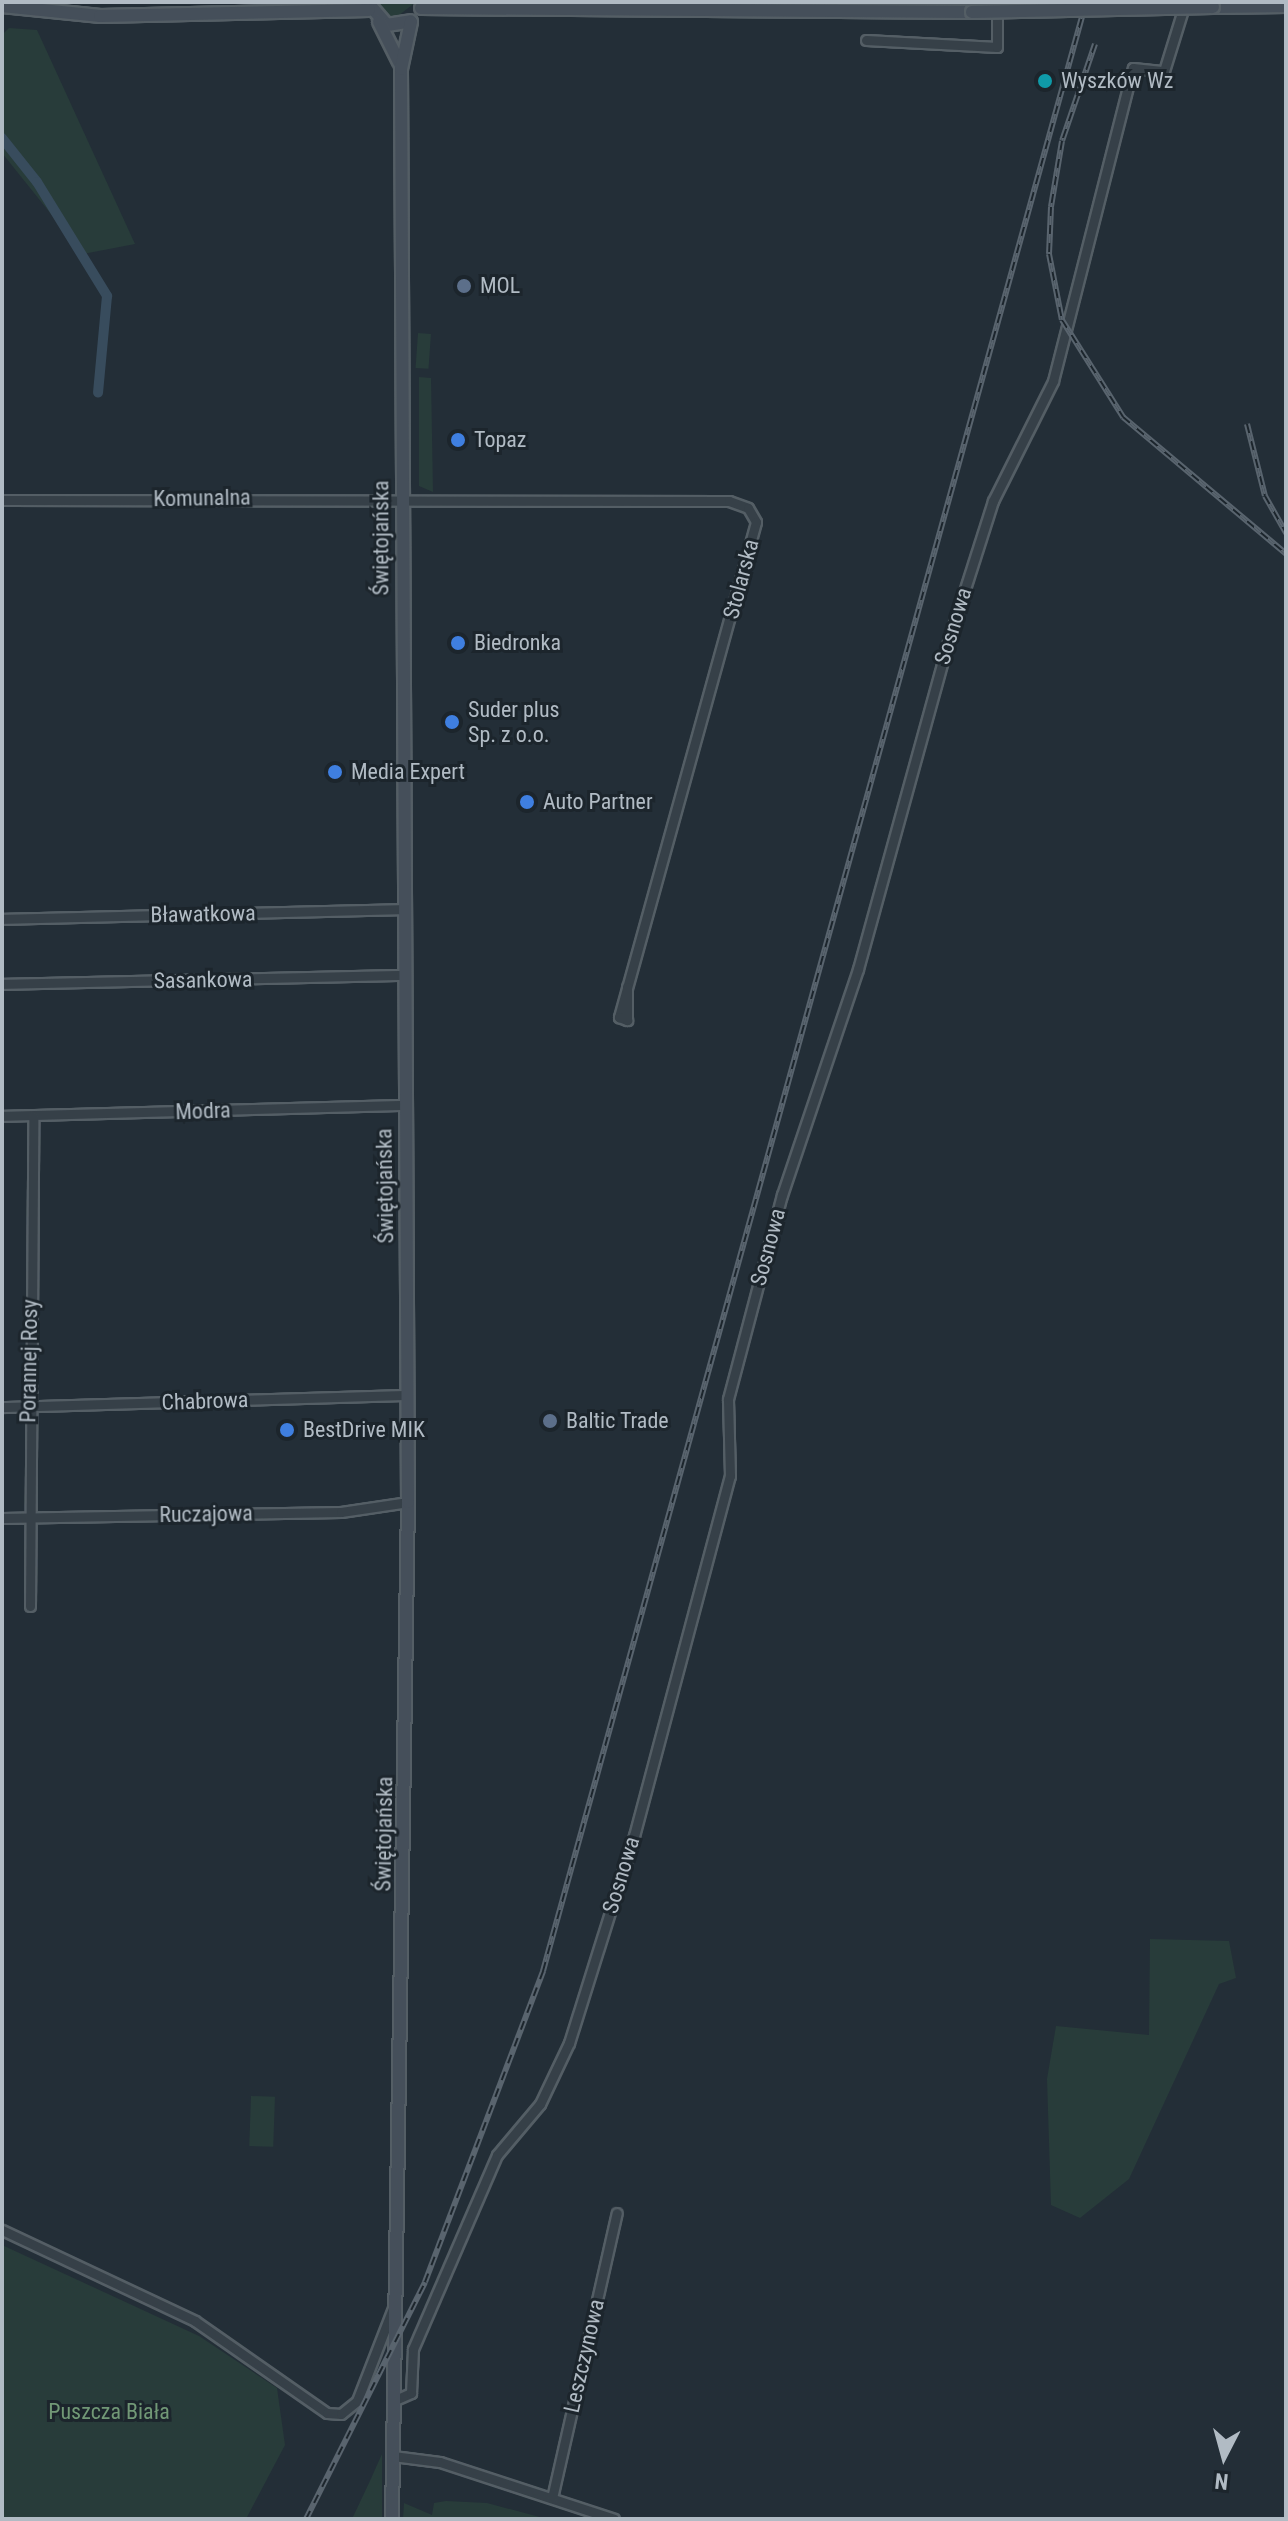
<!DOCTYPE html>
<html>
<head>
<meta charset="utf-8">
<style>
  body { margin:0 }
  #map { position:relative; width:1288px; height:2521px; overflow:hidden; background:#232e37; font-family:"Roboto Condensed",sans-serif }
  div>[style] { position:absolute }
  .green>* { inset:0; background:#283c3a; transform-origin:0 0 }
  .canal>* { height:10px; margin:-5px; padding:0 5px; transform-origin:5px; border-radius:5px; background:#384c5d }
  .roads { filter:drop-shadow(2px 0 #545e65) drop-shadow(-2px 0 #545e65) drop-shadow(0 2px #545e65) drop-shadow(0 -2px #545e65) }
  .street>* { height:9px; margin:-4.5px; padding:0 4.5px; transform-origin:4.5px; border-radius:4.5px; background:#364048 }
  .secondary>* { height:12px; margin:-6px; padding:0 6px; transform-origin:6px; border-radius:6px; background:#454f5a }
  .rail>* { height:6px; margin-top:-3px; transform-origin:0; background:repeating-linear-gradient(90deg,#1c252c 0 9px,#59646e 0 18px); box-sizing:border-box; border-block:2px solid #59646e }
  .bridges { filter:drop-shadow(2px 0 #545e65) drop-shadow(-2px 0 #545e65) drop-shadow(0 2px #545e65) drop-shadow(0 -2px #545e65) }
  .secondary-bridge>* { height:12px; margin:-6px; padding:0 6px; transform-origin:6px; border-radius:6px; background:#454f5a }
  .dots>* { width:22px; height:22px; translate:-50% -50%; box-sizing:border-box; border:4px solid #1c252c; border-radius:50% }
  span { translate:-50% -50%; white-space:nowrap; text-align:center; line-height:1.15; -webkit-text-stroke:6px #1c252c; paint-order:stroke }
  .poi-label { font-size:22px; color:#b1bbc4 }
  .left { translate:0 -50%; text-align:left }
  .street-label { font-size:22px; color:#b1bbc4 }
  .park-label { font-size:22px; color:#719876 }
  .frame { position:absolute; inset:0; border:4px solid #b1bbc4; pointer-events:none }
  .north { position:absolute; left:1184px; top:2417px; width:80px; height:80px; -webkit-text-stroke:6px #1c252c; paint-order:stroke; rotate:186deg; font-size:22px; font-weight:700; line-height:32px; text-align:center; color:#b1bbc4 }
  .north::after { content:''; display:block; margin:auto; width:28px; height:36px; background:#b1bbc4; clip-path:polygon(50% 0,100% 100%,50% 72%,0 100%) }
</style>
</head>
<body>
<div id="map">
  <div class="green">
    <div style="clip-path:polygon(373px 2px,416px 2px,394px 19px)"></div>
    <div style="clip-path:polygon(9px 28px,37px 30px,135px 244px,83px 254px,2px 153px,2px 35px)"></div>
    <div style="left:418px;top:333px;width:13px;height:35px;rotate:4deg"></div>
    <div style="clip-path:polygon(419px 377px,431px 378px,433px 492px,419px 486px)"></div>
    <div style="clip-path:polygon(1150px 1939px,1229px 1941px,1236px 1978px,1219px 1984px,1129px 2179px,1080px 2218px,1051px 2205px,1047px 2079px,1056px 2026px,1149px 2035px)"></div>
    <div style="left:251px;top:2096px;width:24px;height:50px;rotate:2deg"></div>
    <div style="clip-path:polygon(2px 2245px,199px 2336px,277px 2388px,285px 2445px,246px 2519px,2px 2519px)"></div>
    <div style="clip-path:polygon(382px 2454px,382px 2519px,352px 2519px,369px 2483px)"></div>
    <div style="clip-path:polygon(446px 2501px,487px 2503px,547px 2519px,403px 2519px,404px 2503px,432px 2515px,434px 2503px)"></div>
  </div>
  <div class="canal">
    <div style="left:2px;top:138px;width:56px;rotate:51.5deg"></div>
    <div style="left:37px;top:182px;width:134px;rotate:58.4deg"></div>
    <div style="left:107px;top:296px;width:97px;rotate:95.3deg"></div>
  </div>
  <div class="roads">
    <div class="street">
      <div style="left:866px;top:40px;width:131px;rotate:3.1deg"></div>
      <div style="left:997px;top:47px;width:45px;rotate:-90deg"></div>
      <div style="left:2px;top:500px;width:727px;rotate:0.08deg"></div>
      <div style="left:729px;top:501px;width:20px;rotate:20deg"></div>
      <div style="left:748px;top:508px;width:16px;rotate:60deg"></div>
      <div style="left:756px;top:522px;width:514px;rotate:105.47deg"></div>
      <div style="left:619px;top:1017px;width:9px;rotate:21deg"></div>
      <div style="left:627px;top:1020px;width:33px;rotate:-90deg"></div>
      <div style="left:2px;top:919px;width:401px;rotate:-1.4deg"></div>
      <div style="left:2px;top:984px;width:402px;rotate:-1.3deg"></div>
      <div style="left:2px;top:1116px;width:402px;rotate:-1.6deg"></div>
      <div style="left:2px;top:1407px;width:406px;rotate:-1.7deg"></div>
      <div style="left:2px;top:1518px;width:339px;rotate:-1deg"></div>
      <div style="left:341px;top:1512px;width:68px;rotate:-8.5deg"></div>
      <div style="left:30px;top:1606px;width:490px;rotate:-89.6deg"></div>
      <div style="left:2px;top:2230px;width:213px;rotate:25.2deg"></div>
      <div style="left:195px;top:2321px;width:161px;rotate:34.9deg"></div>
      <div style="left:327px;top:2413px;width:14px;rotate:4deg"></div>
      <div style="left:341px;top:2414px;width:21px;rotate:-39deg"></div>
      <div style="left:357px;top:2401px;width:105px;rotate:-68.8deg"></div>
      <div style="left:393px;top:2401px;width:20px;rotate:-24deg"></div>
      <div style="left:411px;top:2393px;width:44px;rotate:-87.4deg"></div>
      <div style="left:413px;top:2349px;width:211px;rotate:-66.6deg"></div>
      <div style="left:497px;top:2155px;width:67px;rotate:-49.9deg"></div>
      <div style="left:540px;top:2104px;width:68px;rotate:-64.6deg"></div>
      <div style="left:569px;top:2043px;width:217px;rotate:-72.6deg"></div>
      <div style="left:634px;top:1836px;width:373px;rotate:-75.1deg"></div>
      <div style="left:730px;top:1476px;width:77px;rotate:-91.5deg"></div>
      <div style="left:728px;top:1399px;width:211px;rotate:-75.2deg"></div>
      <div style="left:782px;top:1195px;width:238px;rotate:-71.4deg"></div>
      <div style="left:858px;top:969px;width:339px;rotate:-74.6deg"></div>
      <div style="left:948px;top:642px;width:148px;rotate:-72.3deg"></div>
      <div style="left:993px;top:501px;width:134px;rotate:-63.4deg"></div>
      <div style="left:1053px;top:381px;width:323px;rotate:-75.7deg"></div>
      <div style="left:1133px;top:68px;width:31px;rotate:6deg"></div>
      <div style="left:1164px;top:71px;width:71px;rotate:-72.8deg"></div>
      <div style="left:393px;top:2456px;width:47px;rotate:7.3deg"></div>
      <div style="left:440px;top:2462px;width:183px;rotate:18.1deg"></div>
      <div style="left:552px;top:2498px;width:292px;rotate:-77.2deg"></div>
    </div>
    <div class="secondary">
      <div style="left:367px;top:2px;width:30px;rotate:49deg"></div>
      <div style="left:387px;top:25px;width:24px;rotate:-9deg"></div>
      <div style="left:2px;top:6px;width:99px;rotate:5.8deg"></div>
      <div style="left:100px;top:16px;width:269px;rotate:-1.3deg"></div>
      <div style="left:1213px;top:7px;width:73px;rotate:-0.8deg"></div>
      <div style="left:421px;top:8px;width:551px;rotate:0.42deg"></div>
      <div style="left:379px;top:22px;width:45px;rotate:63.4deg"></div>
      <div style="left:392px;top:2519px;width:1017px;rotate:-89.1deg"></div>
      <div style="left:408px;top:1502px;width:1433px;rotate:-90.28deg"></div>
      <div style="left:401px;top:69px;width:48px;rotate:-78deg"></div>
    </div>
  </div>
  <div class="rail">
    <div style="left:1095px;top:44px;width:102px;rotate:108.8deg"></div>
    <div style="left:1062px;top:141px;width:67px;rotate:99.5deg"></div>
    <div style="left:1051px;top:207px;width:47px;rotate:92.4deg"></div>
    <div style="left:1049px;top:254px;width:67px;rotate:78.9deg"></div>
    <div style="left:1062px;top:320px;width:115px;rotate:57.8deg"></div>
    <div style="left:1123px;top:417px;width:213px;rotate:40deg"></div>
    <div style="left:1247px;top:424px;width:74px;rotate:76deg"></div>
    <div style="left:1265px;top:496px;width:43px;rotate:60.4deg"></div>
    <div style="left:306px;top:2519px;width:265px;rotate:-63.3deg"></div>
    <div style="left:425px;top:2282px;width:333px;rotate:-69.2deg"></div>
    <div style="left:543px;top:1971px;width:2043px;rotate:-74.58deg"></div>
  </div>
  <div class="bridges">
    <div class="secondary-bridge">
      <div style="left:972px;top:12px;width:241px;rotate:-1.2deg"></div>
    </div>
  </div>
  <div class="dots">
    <div style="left:1045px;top:81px;background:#0f9aa8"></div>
    <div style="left:464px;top:286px;background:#5c6f8a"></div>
    <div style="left:458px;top:440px;background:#3f7fe0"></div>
    <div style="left:458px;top:643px;background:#3f7fe0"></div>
    <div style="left:452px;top:722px;background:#3f7fe0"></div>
    <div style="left:335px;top:772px;background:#3f7fe0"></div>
    <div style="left:527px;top:802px;background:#3f7fe0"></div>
    <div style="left:550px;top:1421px;background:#5c6f8a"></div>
    <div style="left:287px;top:1430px;background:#3f7fe0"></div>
  </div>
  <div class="poi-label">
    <span class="left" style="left:1061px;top:81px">Wyszków Wz</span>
    <span class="left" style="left:480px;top:286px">MOL</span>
    <span class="left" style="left:474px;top:440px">Topaz</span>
    <span class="left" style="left:474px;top:643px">Biedronka</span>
    <span class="left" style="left:468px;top:722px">Suder plus<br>Sp. z o.o.</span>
    <span class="left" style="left:351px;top:772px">Media Expert</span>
    <span class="left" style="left:543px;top:802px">Auto Partner</span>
    <span class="left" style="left:566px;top:1421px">Baltic Trade</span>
    <span class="left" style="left:303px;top:1430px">BestDrive MIK</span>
  </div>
  <div class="street-label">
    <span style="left:202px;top:498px;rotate:-1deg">Komunalna</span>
    <span style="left:381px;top:538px;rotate:-90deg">Świętojańska</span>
    <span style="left:741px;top:579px;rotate:-75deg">Stolarska</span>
    <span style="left:953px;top:626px;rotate:-73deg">Sosnowa</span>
    <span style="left:203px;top:914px;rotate:-1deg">Bławatkowa</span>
    <span style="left:203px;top:980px;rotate:-1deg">Sasankowa</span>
    <span style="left:203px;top:1111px;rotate:-2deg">Modra</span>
    <span style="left:385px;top:1186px;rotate:-91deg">Świętojańska</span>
    <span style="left:768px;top:1247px;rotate:-75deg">Sosnowa</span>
    <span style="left:29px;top:1361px;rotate:-89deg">Porannej Rosy</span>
    <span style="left:205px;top:1401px;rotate:-2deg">Chabrowa</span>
    <span style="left:206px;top:1514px;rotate:-1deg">Ruczajowa</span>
    <span style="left:384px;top:1834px;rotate:-89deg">Świętojańska</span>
    <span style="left:621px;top:1875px;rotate:-73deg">Sosnowa</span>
    <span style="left:584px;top:2356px;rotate:-77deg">Leszczynowa</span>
  </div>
  <div class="park-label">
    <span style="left:109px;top:2412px">Puszcza Biała</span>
  </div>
  <div class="frame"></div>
  <div class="north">N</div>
</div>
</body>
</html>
